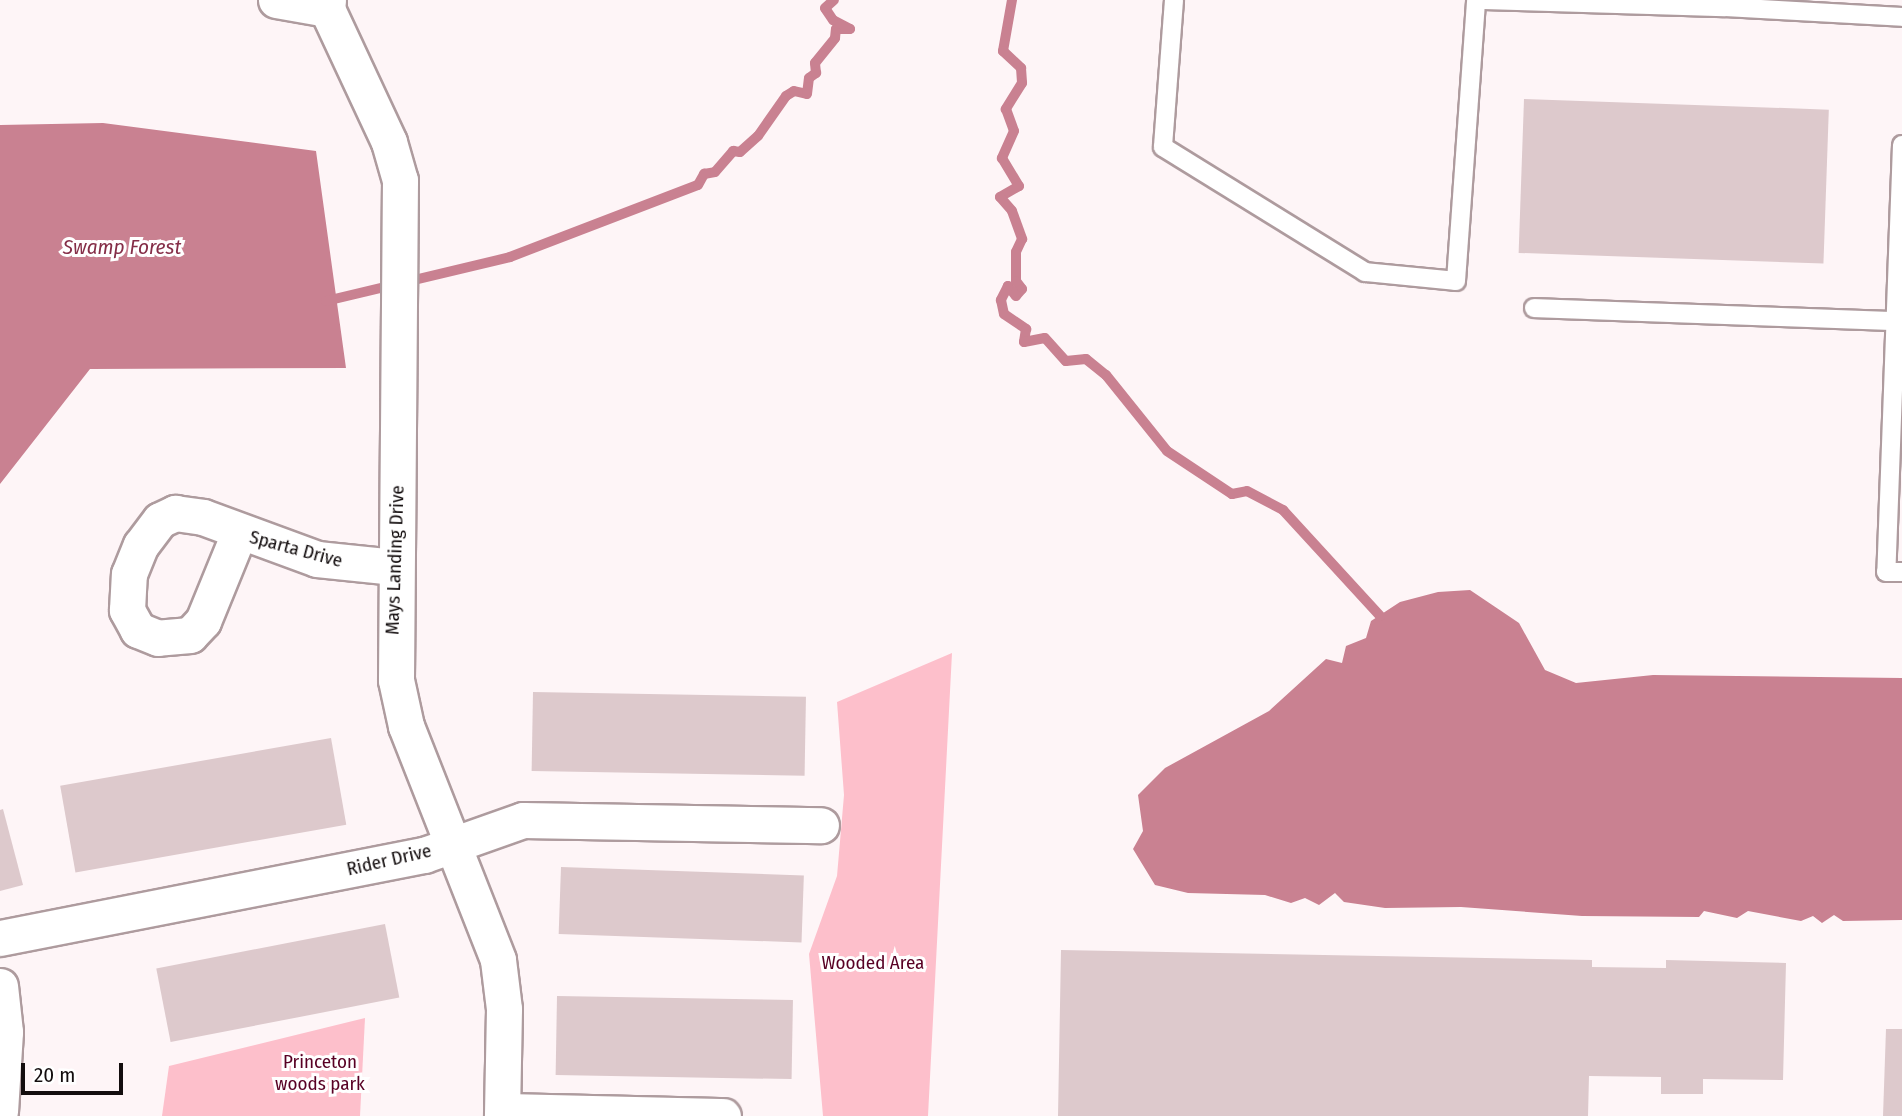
<!DOCTYPE html>
<html>
<head>
<meta charset="utf-8">
<style>
  body { margin:0 }
  #map { position:relative; width:1902px; height:1116px; overflow:hidden; background:#fef5f7; font-family:"Fira Sans Condensed",sans-serif }
  div>[style] { position:absolute }
  .green>* { inset:0; background:#fdbfcb }
  .water>* { inset:0; background:#c98191 }
  .stream>* { height:10px; margin:-5px; padding:0 5px; transform-origin:5px; border-radius:5px; background:#c98191 }
  .building>* { inset:0; background:#ddc9cc; transform-origin:0 0 }
  .roads { filter:drop-shadow(2px 0 #ae9b9e) drop-shadow(-2px 0 #ae9b9e) drop-shadow(0 2px #ae9b9e) drop-shadow(0 -2px #ae9b9e) }
  .service>* { height:18px; margin:-9px; padding:0 9px; transform-origin:9px; border-radius:9px; background:#fff }
  .minor>* { height:35px; margin:-17.5px; padding:0 17.5px; transform-origin:17.5px; border-radius:17.5px; background:#fff }
  span { translate:-50% -50%; white-space:nowrap; text-align:center; line-height:1.15; -webkit-text-stroke:6px #fff; paint-order:stroke }
  .street-label { font-size:19px; color:#130d0e }
  .park-label { font-size:19px; color:#580024 }
  .water-label { font-size:21px; color:#852e48; font-style:italic }
  .scale { position:absolute; left:21px; top:1063px; width:102px; height:32px; box-sizing:border-box; border:4px solid #130d0e; border-top:0; padding-left:9px; font-size:21px; line-height:24px; white-space:nowrap; color:#130d0e; -webkit-text-stroke:5px #fff; paint-order:stroke }
</style>
</head>
<body>
<div id="map">
  <div class="green">
    <div style="clip-path:polygon(952px 653px,928px 1116px,823px 1116px,809px 954px,837px 876px,844px 795px,837px 702px)"></div>
    <div style="clip-path:polygon(365px 1018px,360px 1116px,162px 1116px,169px 1066px)"></div>
  </div>
  <div class="water">
    <div style="clip-path:polygon(103px 123px,316px 151px,346px 368px,90px 369px,0 484px,0 125px)"></div>
    <div style="clip-path:polygon(1470px 590px,1519px 623px,1545px 670px,1576px 683px,1653px 675px,1902px 678px,1902px 920px,1843px 921px,1834px 915px,1822px 923px,1813px 916px,1801px 921px,1748px 911px,1737px 918px,1704px 911px,1699px 917px,1582px 916px,1461px 907px,1385px 908px,1344px 902px,1335px 893px,1319px 905px,1305px 898px,1291px 903px,1265px 895px,1188px 893px,1155px 885px,1133px 849px,1143px 831px,1138px 795px,1165px 768px,1269px 711px,1326px 659px,1342px 663px,1346px 646px,1366px 638px,1371px 621px,1400px 602px,1438px 592px)"></div>
  </div>
  <div class="stream">
    <div style="left:1012px;top:0;width:52px;rotate:100deg"></div>
    <div style="left:1003px;top:51px;width:25px;rotate:43deg"></div>
    <div style="left:1021px;top:68px;width:15px;rotate:86deg"></div>
    <div style="left:1022px;top:83px;width:31px;rotate:122deg"></div>
    <div style="left:1006px;top:109px;width:23px;rotate:70deg"></div>
    <div style="left:1014px;top:131px;width:30px;rotate:114deg"></div>
    <div style="left:1002px;top:158px;width:33px;rotate:59deg"></div>
    <div style="left:1019px;top:186px;width:22px;rotate:150deg"></div>
    <div style="left:1000px;top:197px;width:18px;rotate:49deg"></div>
    <div style="left:1012px;top:211px;width:30px;rotate:70deg"></div>
    <div style="left:1022px;top:239px;width:14px;rotate:115deg"></div>
    <div style="left:1016px;top:252px;width:29px;rotate:90deg"></div>
    <div style="left:1016px;top:281px;width:10px;rotate:53deg"></div>
    <div style="left:1022px;top:289px;width:9px;rotate:131deg"></div>
    <div style="left:1016px;top:296px;width:13px;rotate:-129deg"></div>
    <div style="left:1008px;top:286px;width:16px;rotate:117deg"></div>
    <div style="left:1001px;top:300px;width:14px;rotate:78deg"></div>
    <div style="left:1004px;top:314px;width:27px;rotate:34deg"></div>
    <div style="left:1026px;top:329px;width:13px;rotate:99deg"></div>
    <div style="left:1024px;top:342px;width:21px;rotate:-11deg"></div>
    <div style="left:1045px;top:338px;width:31px;rotate:48deg"></div>
    <div style="left:1066px;top:361px;width:20px;rotate:-6deg"></div>
    <div style="left:1086px;top:359px;width:26px;rotate:39deg"></div>
    <div style="left:1106px;top:375px;width:97px;rotate:51.2deg"></div>
    <div style="left:1167px;top:451px;width:78px;rotate:33.5deg"></div>
    <div style="left:1232px;top:494px;width:15px;rotate:-11deg"></div>
    <div style="left:1247px;top:491px;width:41px;rotate:27.8deg"></div>
    <div style="left:1283px;top:510px;width:144px;rotate:47.5deg"></div>
    <div style="left:326px;top:301px;width:189px;rotate:-13.4deg"></div>
    <div style="left:510px;top:257px;width:201px;rotate:-21deg"></div>
    <div style="left:698px;top:185px;width:13px;rotate:-61deg"></div>
    <div style="left:704px;top:174px;width:11px;rotate:-10deg"></div>
    <div style="left:715px;top:172px;width:28px;rotate:-49deg"></div>
    <div style="left:733px;top:151px;width:7px;rotate:8deg"></div>
    <div style="left:740px;top:152px;width:24px;rotate:-42deg"></div>
    <div style="left:758px;top:136px;width:49px;rotate:-55deg"></div>
    <div style="left:786px;top:96px;width:9px;rotate:-32deg"></div>
    <div style="left:794px;top:91px;width:13px;rotate:13deg"></div>
    <div style="left:807px;top:94px;width:16px;rotate:-83deg"></div>
    <div style="left:809px;top:78px;width:9px;rotate:-36deg"></div>
    <div style="left:816px;top:73px;width:10px;rotate:-96deg"></div>
    <div style="left:815px;top:63px;width:32px;rotate:-51deg"></div>
    <div style="left:835px;top:38px;width:9px;rotate:-84deg"></div>
    <div style="left:836px;top:29px;width:14px"></div>
    <div style="left:850px;top:29px;width:19px;rotate:-152deg"></div>
    <div style="left:833px;top:20px;width:14px;rotate:-124deg"></div>
    <div style="left:825px;top:8px;width:12px;rotate:-42deg"></div>
  </div>
  <div class="building">
    <div style="left:1524px;top:99px;width:305px;height:154px;rotate:2deg"></div>
    <div style="left:533px;top:692px;width:273px;height:79px;rotate:1deg"></div>
    <div style="left:331px;top:738px;width:88px;height:275px;rotate:80deg"></div>
    <div style="clip-path:polygon(3px 809px,23px 885px,0 891px,0 810px)"></div>
    <div style="left:561px;top:867px;width:243px;height:67px;rotate:2deg"></div>
    <div style="left:385px;top:924px;width:75px;height:233px;rotate:79deg"></div>
    <div style="clip-path:polygon(1061px 950px,1592px 960px,1592px 967px,1666px 968px,1666px 960px,1786px 963px,1783px 1080px,1703px 1079px,1703px 1094px,1661px 1094px,1661px 1077px,1589px 1076px,1588px 1116px,1058px 1116px)"></div>
    <div style="left:557px;top:996px;width:236px;height:79px;rotate:1deg"></div>
    <div style="clip-path:polygon(1886px 1029px,1902px 1029px,1902px 1116px,1883px 1116px)"></div>
  </div>
  <div class="roads">
    <div class="service">
      <div style="left:1174px;top:0;width:147px;rotate:94.3deg"></div>
      <div style="left:1163px;top:147px;width:238px;rotate:31.7deg"></div>
      <div style="left:1365px;top:272px;width:91px;rotate:5.6deg"></div>
      <div style="left:1456px;top:281px;width:282px;rotate:-85.9deg"></div>
      <div style="left:1484px;top:0;width:241px;rotate:1.7deg"></div>
      <div style="left:1725px;top:0;width:7px;rotate:90deg"></div>
      <div style="left:1725px;top:7px;width:177px;rotate:3.2deg"></div>
      <div style="left:1902px;top:145px;width:427px;rotate:92.1deg"></div>
      <div style="left:1886px;top:572px;width:16px"></div>
      <div style="left:1534px;top:308px;width:362px;rotate:2.1deg"></div>
    </div>
    <div class="minor">
      <div style="left:276px;top:0;width:52px;rotate:10deg"></div>
      <div style="left:328px;top:0;width:9px;rotate:96deg"></div>
      <div style="left:327px;top:9px;width:147px;rotate:65deg"></div>
      <div style="left:389px;top:142px;width:40px;rotate:74deg"></div>
      <div style="left:400px;top:180px;width:500px;rotate:90.46deg"></div>
      <div style="left:396px;top:680px;width:47px;rotate:77.7deg"></div>
      <div style="left:406px;top:726px;width:251px;rotate:68.5deg"></div>
      <div style="left:498px;top:960px;width:49px;rotate:83deg"></div>
      <div style="left:504px;top:1009px;width:107px;rotate:91.1deg"></div>
      <div style="left:239px;top:533px;width:95px;rotate:112.2deg"></div>
      <div style="left:203px;top:621px;width:19px;rotate:133deg"></div>
      <div style="left:190px;top:635px;width:32px;rotate:175deg"></div>
      <div style="left:158px;top:638px;width:22px;rotate:-158deg"></div>
      <div style="left:138px;top:630px;width:23px;rotate:-119deg"></div>
      <div style="left:127px;top:610px;width:36px;rotate:-87deg"></div>
      <div style="left:129px;top:574px;width:31px;rotate:-68deg"></div>
      <div style="left:141px;top:545px;width:31px;rotate:-53deg"></div>
      <div style="left:160px;top:520px;width:17px;rotate:-25deg"></div>
      <div style="left:175px;top:513px;width:28px;rotate:8deg"></div>
      <div style="left:203px;top:517px;width:121px;rotate:20.2deg"></div>
      <div style="left:317px;top:559px;width:78px;rotate:5.9deg"></div>
      <div style="left:0;top:938px;width:432px;rotate:-11.1deg"></div>
      <div style="left:424px;top:855px;width:105px;rotate:-19.5deg"></div>
      <div style="left:523px;top:820px;width:298px;rotate:1deg"></div>
      <div style="left:0;top:986px;width:46px;rotate:83.8deg"></div>
      <div style="left:5px;top:1032px;width:79px;rotate:93.6deg"></div>
      <div style="left:503px;top:1111px;width:220px;rotate:1.3deg"></div>
    </div>
  </div>
  <div class="street-label">
    <span style="left:296px;top:549px;rotate:15deg">Sparta Drive</span>
    <span style="left:395px;top:560px;rotate:-88deg">Mays Landing Drive</span>
    <span style="left:389px;top:860px;rotate:-13deg">Rider Drive</span>
  </div>
  <div class="park-label">
    <span style="left:873px;top:963px">Wooded Area</span>
    <span style="left:320px;top:1073px">Princeton<br>woods park</span>
  </div>
  <div class="water-label">
    <span style="left:122px;top:247px">Swamp Forest</span>
  </div>
  <div class="scale">20 m</div>
</div>
</body>
</html>
